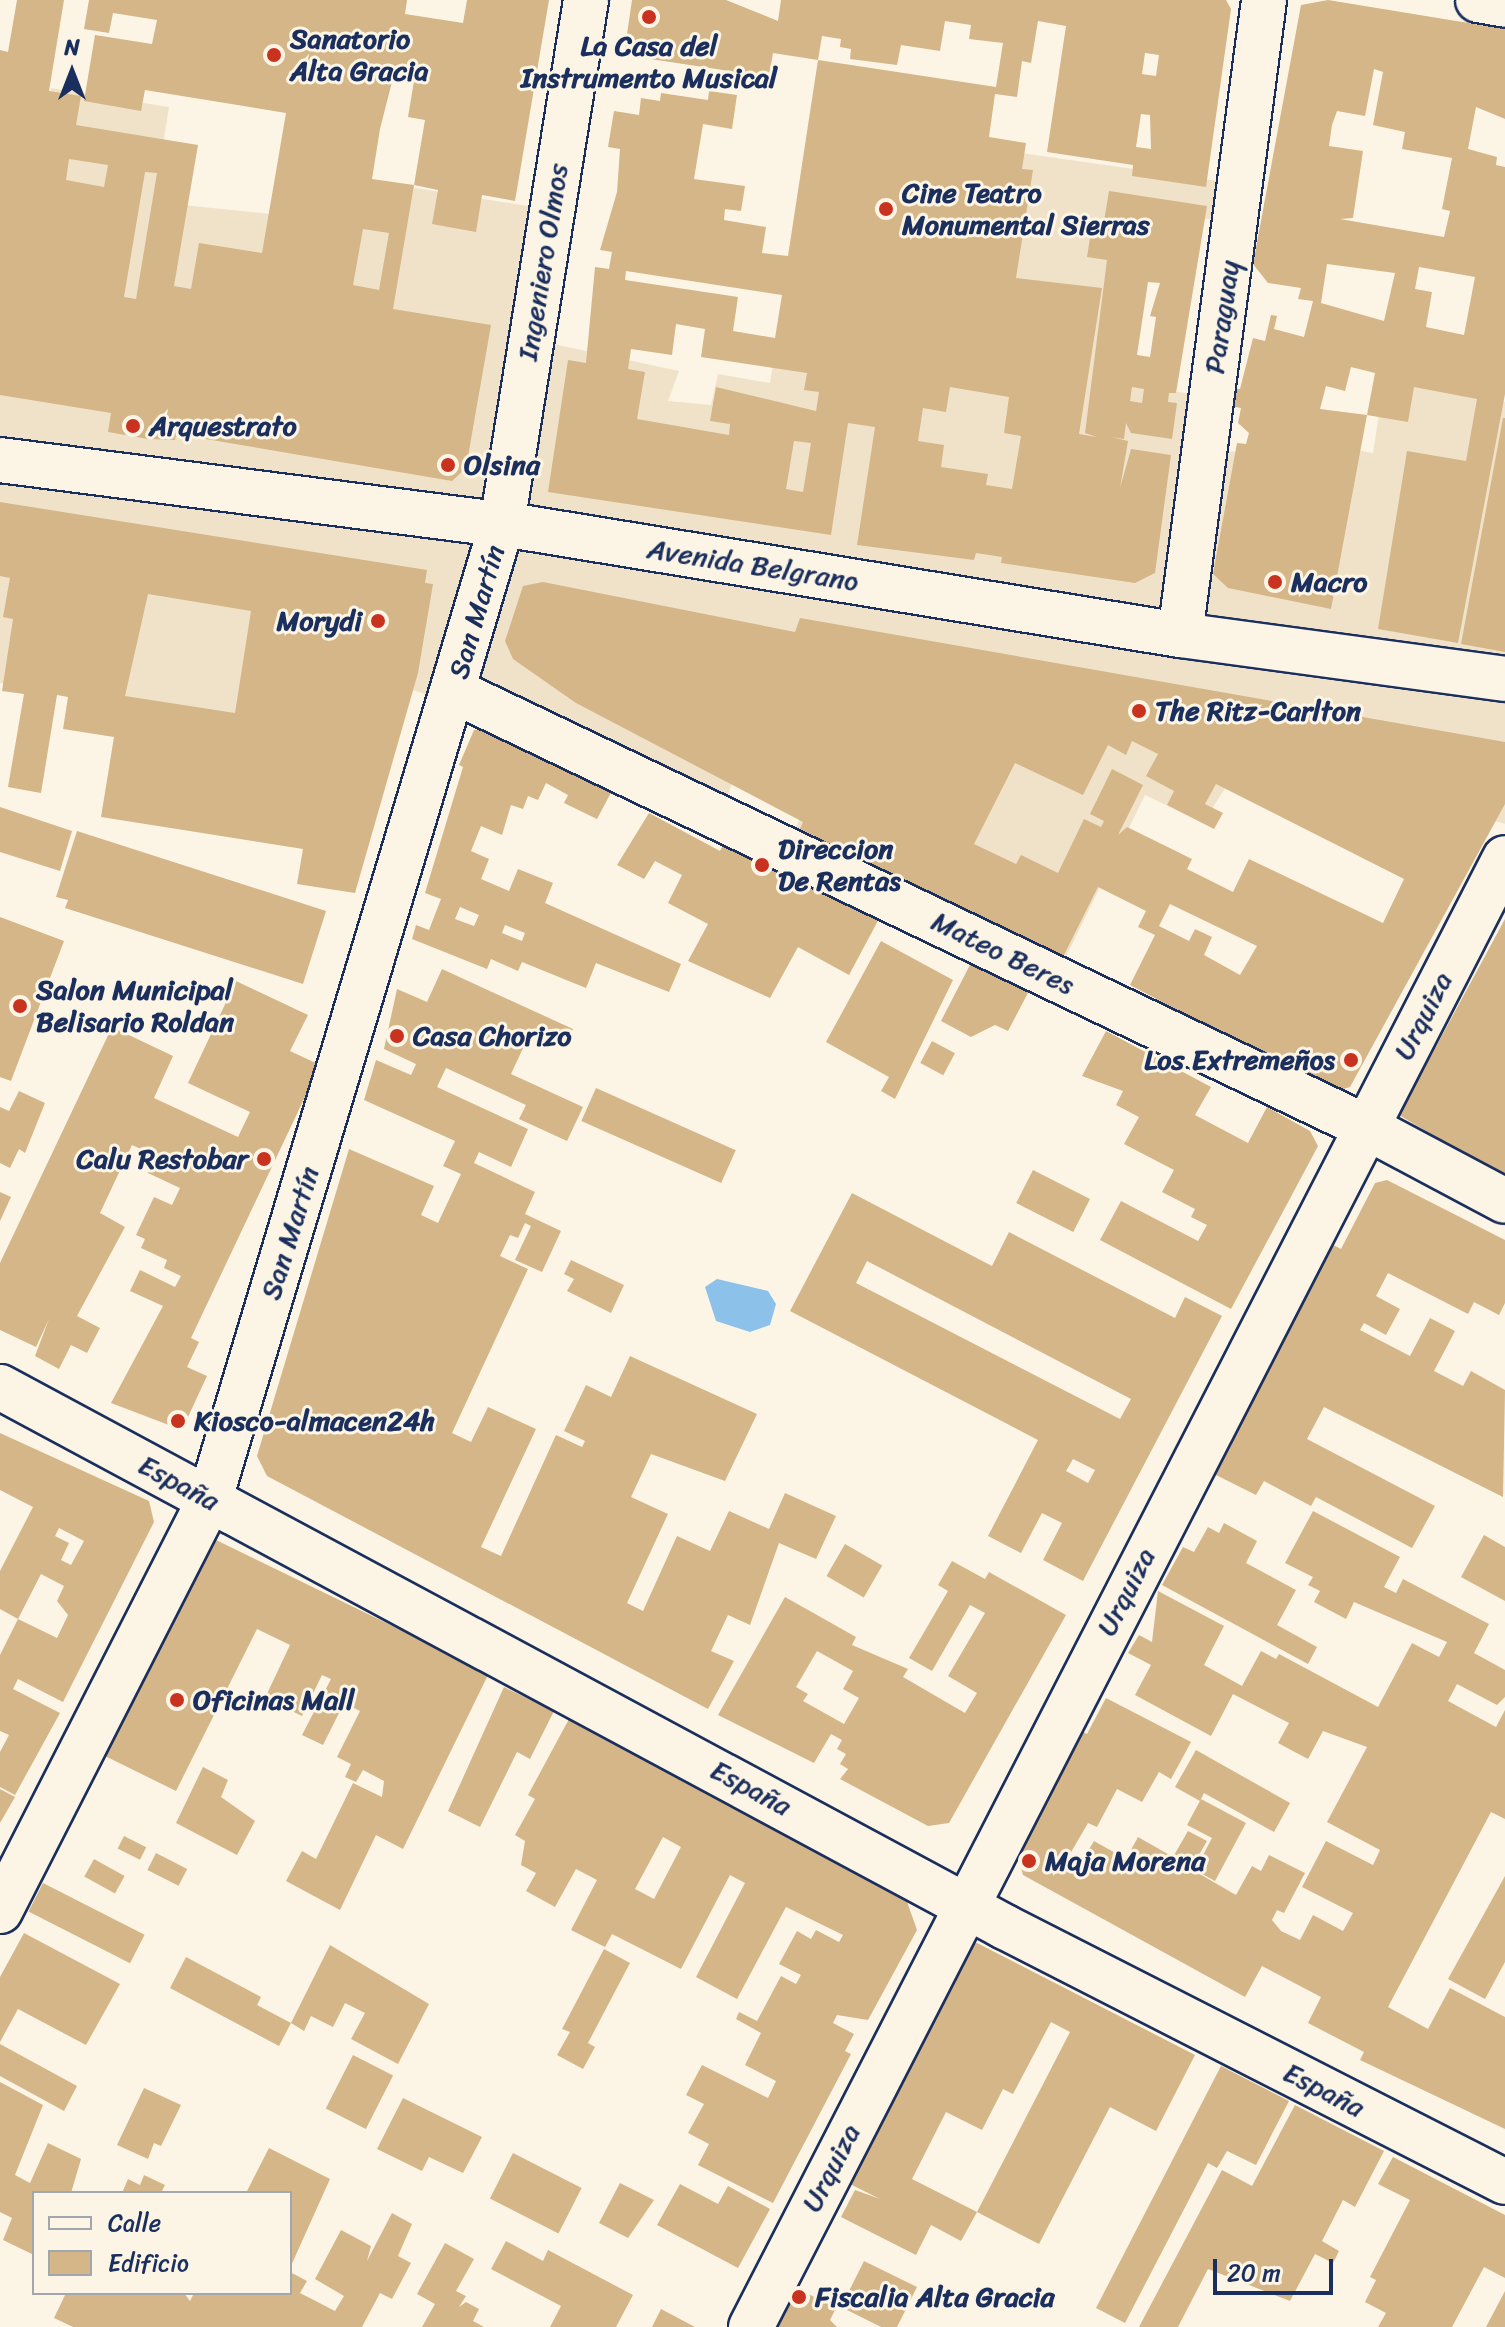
<!DOCTYPE html>
<html>
<head>
<meta charset="utf-8">
<style>
  body { margin:0 }
  #map { position:relative; width:1505px; height:2327px; overflow:hidden; background:#fcf5e5; font-family:Sriracha,sans-serif }
  div>[style] { position:absolute }
  .built>* { inset:0; background:#f0e2c9 }
  .water>* { inset:0; background:#8cc1e9 }
  .building>* { inset:0; background:#d4b688; transform-origin:0 0 }
  .roads { filter:drop-shadow(2px 0 #1b2f5e) drop-shadow(-2px 0 #1b2f5e) drop-shadow(0 2px #1b2f5e) drop-shadow(0 -2px #1b2f5e) }
  .minor>* { height:44px; margin:-22px; padding:0 22px; transform-origin:22px; border-radius:22px; background:#fcf5e5 }
  .dots>* { width:22px; height:22px; translate:-50% -50%; box-sizing:border-box; border:4px solid #fcf5e5; border-radius:50% }
  span { translate:-50% -50%; white-space:nowrap; text-align:center; line-height:1.15; -webkit-text-stroke:6px #fcf5e5; paint-order:stroke }
  .poi-label { font-size:28px; color:#1b2f5e; font-weight:700 }
  .left { translate:0 -50%; text-align:left }
  .right { translate:-100% -50%; text-align:right }
  .street-label { font-size:28px; color:#1b2f5e }
  .legend { position:absolute; left:32px; top:2191px; width:260px; height:104px; box-sizing:border-box; background:#fcf5e5; border:2px solid #a2a6af; margin:0; padding:10px 14px; list-style:none; font-size:24px; color:#1b2f5e }
  .legend li { display:flex; align-items:center; gap:16px; height:40px }
  .legend b { width:40px; border:2px solid #a2a6af }
  .north { position:absolute; left:32px; top:32px; width:80px; height:80px; -webkit-text-stroke:6px #fcf5e5; paint-order:stroke; rotate:0deg; font-size:22px; font-weight:700; line-height:32px; text-align:center; color:#1b2f5e }
  .north::after { content:''; display:block; margin:auto; width:28px; height:36px; background:#1b2f5e; clip-path:polygon(50% 0,100% 100%,50% 72%,0 100%) }
  .scale { position:absolute; left:1213px; top:2259px; width:120px; height:36px; box-sizing:border-box; border:4px solid #1b2f5e; border-top:0; padding-left:10px; font-size:24px; line-height:28px; white-space:nowrap; color:#1b2f5e; -webkit-text-stroke:6px #fcf5e5; paint-order:stroke }
</style>
</head>
<body>
<div id="map">
  <div class="built">
    <div style="clip-path:polygon(51px 88px,169px 107px,154px 202px,271px 214px,372px 181px,559px 211px,535px 340px,679px 371px,668px 401px,711px 405px,718px 374px,770px 383px,812px 113px,980px 147px,1239px 184px,1230px 223px,1156px 210px,1131px 385px,1207px 396px,1205px 449px,1294px 457px,1297px 439px,1373px 453px,1391px 336px,1484px 400px,1505px 402px,1505px 824px,1465px 813px,1229px 782px,1203px 823px,1145px 795px,1059px 971px,787px 845px,835px 747px,751px 729px,722px 812px,444px 700px,327px 663px,300px 727px,0 683px,0 132px,50px 133px)"></div>
  </div>
  <div class="water">
    <div style="clip-path:polygon(717px 1279px,768px 1291px,776px 1304px,770px 1325px,750px 1332px,716px 1321px,705px 1287px)"></div>
  </div>
  <div class="building">
    <div style="clip-path:polygon(evenodd,17px 0,64px 0,49px 91px,81px 96px,76px 125px,198px 145px,174px 286px,191px 289px,199px 243px,262px 253px,286px 113px,145px 90px,141px 111px,84px 101px,95px 35px,152px 44px,157px 20px,113px 13px,109px 33px,84px 29px,89px 0,407px 0,405px 14px,463px 23px,467px 0,549px 0,515px 201px,482px 195px,476px 232px,432px 224px,438px 190px,414px 185px,425px 120px,408px 117px,416px 69px,396px 66px,380px 129px,372px 179px,414px 185px,393px 309px,491px 325px,466px 468px,452px 481px,176px 434px,175px 440px,148px 439px,108px 432px,111px 413px,0 395px,0 50px,8px 52px,17px 0,69px 159px,108px 165px,104px 187px,66px 180px,69px 159px,17px 0,145px 172px,157px 173px,136px 299px,124px 297px,145px 172px,17px 0,363px 229px,389px 233px,379px 290px,353px 285px,363px 229px)"></div>
    <div style="clip-path:polygon(evenodd,632px 0,726px 0,778px 21px,781px 0,1226px 0,1231px 9px,1206px 187px,1132px 176px,1133px 165px,1047px 152px,1066px 26px,1038px 21px,1031px 63px,1022px 61px,1017px 97px,995px 94px,989px 137px,1026px 143px,1022px 169px,1033px 170px,1016px 278px,1102px 288px,1079px 434px,1097px 437px,1085px 433px,1107px 260px,1087px 257px,1092px 225px,1103px 227px,1109px 191px,1207px 206px,1176px 393px,1169px 393px,1168px 402px,1177px 403px,1172px 439px,1131px 433px,1126px 423px,1124px 439px,1111px 437px,1128px 441px,1120px 488px,1131px 449px,1171px 455px,1155px 573px,1135px 583px,1001px 563px,1002px 557px,976px 553px,974px 560px,857px 545px,875px 427px,848px 423px,831px 535px,548px 492px,568px 360px,586px 363px,595px 267px,609px 269px,612px 252px,600px 250px,617px 192px,620px 149px,608px 147px,614px 111px,639px 115px,641px 98px,660px 101px,661px 93px,708px 100px,709px 91px,737px 95px,732px 129px,703px 124px,694px 179px,745px 186px,741px 211px,725px 209px,724px 220px,766px 227px,762px 253px,788px 256px,818px 60px,996px 87px,1003px 43px,969px 39px,971px 25px,945px 21px,940px 51px,901px 45px,897px 65px,850px 59px,851px 49px,840px 47px,841px 39px,822px 36px,818px 60px,773px 53px,769px 77px,624px 55px,632px 0,1145px 53px,1159px 55px,1156px 76px,1142px 74px,1145px 53px,632px 0,1141px 114px,1150px 115px,1151px 149px,1136px 147px,1141px 114px,632px 0,626px 271px,782px 295px,775px 338px,733px 331px,738px 297px,625px 280px,626px 271px,632px 0,1148px 282px,1160px 283px,1150px 316px,1156px 317px,1150px 357px,1137px 355px,1148px 282px,632px 0,676px 324px,705px 329px,701px 357px,807px 373px,804px 390px,819px 392px,816px 411px,716px 387px,710px 421px,730px 424px,729px 435px,637px 419px,645px 372px,628px 369px,631px 349px,672px 355px,676px 324px,632px 0,950px 387px,1009px 397px,1004px 433px,1021px 436px,1012px 489px,986px 485px,988px 474px,941px 467px,944px 445px,918px 441px,923px 408px,946px 412px,950px 387px,632px 0,1132px 387px,1144px 389px,1142px 403px,1130px 401px,1132px 387px,632px 0,794px 441px,811px 443px,803px 492px,786px 489px,794px 441px)"></div>
    <div style="clip-path:polygon(evenodd,1328px 0,1505px 29px,1505px 119px,1476px 107px,1468px 149px,1497px 157px,1496px 165px,1505px 167px,1505px 394px,1458px 643px,1378px 629px,1407px 451px,1466px 461px,1477px 399px,1414px 387px,1408px 422px,1367px 415px,1375px 373px,1351px 367px,1345px 391px,1326px 386px,1320px 409px,1367px 415px,1331px 609px,1228px 588px,1213px 574px,1237px 443px,1246px 444px,1249px 433px,1238px 423px,1241px 408px,1225px 405px,1228px 388px,1240px 389px,1253px 338px,1265px 341px,1271px 315px,1277px 316px,1274px 329px,1304px 337px,1313px 301px,1298px 299px,1301px 288px,1268px 283px,1253px 264px,1301px 5px,1328px 0,1374px 69px,1383px 72px,1373px 125px,1405px 132px,1402px 149px,1452px 158px,1442px 209px,1450px 211px,1444px 237px,1340px 219px,1353px 218px,1363px 151px,1329px 146px,1332px 125px,1337px 111px,1365px 116px,1374px 69px,1328px 0,1327px 264px,1395px 273px,1384px 321px,1321px 303px,1327px 264px,1328px 0,1419px 267px,1475px 277px,1464px 335px,1426px 327px,1432px 292px,1415px 289px,1419px 267px)"></div>
    <div style="clip-path:polygon(1503px 418px,1505px 418px,1505px 652px,1461px 644px)"></div>
    <div style="clip-path:polygon(evenodd,0 502px,427px 570px,425px 583px,433px 584px,418px 673px,355px 893px,297px 884px,303px 849px,101px 817px,114px 737px,63px 729px,68px 697px,57px 695px,41px 793px,8px 787px,24px 694px,2px 691px,13px 619px,3px 617px,10px 578px,0 576px,0 502px,148px 594px,251px 611px,235px 713px,125px 696px,148px 594px)"></div>
    <div style="clip-path:polygon(evenodd,543px 582px,795px 632px,800px 618px,1505px 742px,1505px 804px,1350px 1087px,1333px 1092px,1130px 985px,1155px 935px,1138px 927px,1146px 911px,1098px 887px,1063px 957px,800px 829px,803px 822px,576px 703px,513px 659px,505px 641px,523px 586px,543px 582px,1132px 741px,1158px 754px,1146px 776px,1174px 791px,1167px 805px,1214px 829px,1223px 813px,1205px 804px,1216px 784px,1404px 879px,1383px 923px,1249px 859px,1233px 892px,1187px 869px,1192px 859px,1127px 827px,1118px 835px,1143px 785px,1112px 769px,1090px 814px,1104px 821px,1101px 827px,1084px 819px,1058px 873px,1021px 855px,1016px 864px,974px 844px,1015px 763px,1083px 795px,1108px 745px,1126px 755px,1132px 741px,543px 582px,1170px 904px,1257px 946px,1240px 975px,1204px 955px,1212px 937px,1195px 929px,1189px 941px,1159px 926px,1170px 904px)"></div>
    <div style="clip-path:polygon(evenodd,493px 729px,615px 785px,597px 819px,564px 803px,568px 795px,546px 783px,538px 800px,528px 796px,523px 809px,511px 805px,502px 835px,481px 826px,471px 851px,489px 859px,481px 879px,509px 891px,518px 869px,553px 883px,545px 903px,681px 964px,669px 992px,596px 963px,586px 988px,522px 962px,518px 971px,491px 959px,487px 969px,412px 939px,416px 925px,429px 930px,441px 899px,425px 893px,463px 767px,459px 765px,474px 730px,493px 729px,460px 907px,479px 915px,474px 926px,455px 919px,460px 907px,493px 729px,505px 925px,525px 933px,522px 941px,502px 933px,505px 925px)"></div>
    <div style="clip-path:polygon(0 807px,72px 831px,60px 871px,0 852px)"></div>
    <div style="clip-path:polygon(649px 813px,720px 851px,728px 836px,880px 917px,849px 975px,798px 947px,770px 998px,688px 961px,708px 924px,668px 903px,682px 875px,655px 861px,644px 879px,617px 865px)"></div>
    <div style="clip-path:polygon(77px 831px,326px 911px,303px 984px,65px 908px,68px 900px,56px 897px)"></div>
    <div style="clip-path:polygon(0 917px,64px 941px,11px 1081px,0 1077px)"></div>
    <div style="clip-path:polygon(1505px 919px,1505px 1178px,1399px 1115px)"></div>
    <div style="clip-path:polygon(881px 941px,953px 980px,895px 1099px,881px 1091px,889px 1077px,826px 1042px)"></div>
    <div style="clip-path:polygon(972px 961px,1029px 991px,1008px 1031px,995px 1025px,971px 1037px,941px 1021px)"></div>
    <div style="clip-path:polygon(442px 969px,573px 1029px,563px 1049px,530px 1033px,511px 1074px,583px 1107px,567px 1141px,519px 1119px,526px 1105px,446px 1068px,437px 1087px,528px 1129px,511px 1167px,479px 1152px,474px 1163px,535px 1192px,525px 1214px,561px 1231px,542px 1272px,515px 1260px,531px 1226px,525px 1223px,518px 1238px,510px 1235px,500px 1256px,528px 1269px,452px 1433px,471px 1442px,488px 1407px,536px 1429px,481px 1547px,501px 1556px,556px 1435px,582px 1447px,585px 1441px,564px 1431px,586px 1385px,611px 1397px,630px 1356px,757px 1414px,725px 1481px,651px 1454px,631px 1497px,668px 1514px,627px 1603px,643px 1611px,677px 1536px,710px 1551px,729px 1511px,769px 1529px,785px 1493px,836px 1516px,816px 1559px,779px 1543px,750px 1625px,728px 1615px,711px 1651px,734px 1661px,708px 1709px,267px 1476px,257px 1456px,349px 1149px,434px 1186px,421px 1215px,438px 1223px,461px 1174px,443px 1166px,455px 1141px,364px 1100px,376px 1060px,411px 1075px,416px 1064px,384px 1049px,397px 989px,427px 1002px)"></div>
    <div style="clip-path:polygon(236px 981px,308px 1015px,290px 1051px,320px 1065px,191px 1338px,199px 1342px,187px 1367px,207px 1376px,182px 1430px,111px 1403px,163px 1306px,130px 1291px,140px 1270px,175px 1287px,181px 1276px,164px 1268px,167px 1260px,141px 1248px,145px 1239px,136px 1235px,154px 1197px,172px 1205px,180px 1188px,148px 1173px,156px 1156px,132px 1145px,100px 1213px,125px 1227px,77px 1316px,100px 1328px,87px 1353px,71px 1345px,59px 1369px,35px 1356px,49px 1319px,36px 1347px,0 1330px,0 1263px,112px 1027px,173px 1056px,154px 1098px,238px 1137px,250px 1112px,188px 1083px)"></div>
    <div style="clip-path:polygon(1106px 1031px,1211px 1087px,1195px 1115px,1248px 1143px,1267px 1107px,1310px 1131px,1318px 1146px,1231px 1309px,1100px 1240px,1121px 1201px,1198px 1241px,1207px 1225px,1191px 1217px,1195px 1209px,1162px 1192px,1174px 1170px,1124px 1144px,1139px 1117px,1116px 1105px,1123px 1091px,1082px 1076px)"></div>
    <div style="left:932px;top:1041px;width:26px;height:25px;rotate:28deg"></div>
    <div style="left:596px;top:1088px;width:153px;height:36px;rotate:24deg"></div>
    <div style="clip-path:polygon(19px 1091px,45px 1103px,25px 1153px,19px 1149px,10px 1168px,0 1163px,0 1107px,9px 1111px)"></div>
    <div style="left:1033px;top:1170px;width:64px;height:37px;rotate:27deg"></div>
    <div style="clip-path:polygon(1387px 1180px,1505px 1240px,1505px 1303px,1499px 1315px,1474px 1302px,1468px 1314px,1388px 1273px,1376px 1296px,1400px 1309px,1386px 1335px,1364px 1323px,1360px 1330px,1410px 1356px,1430px 1318px,1455px 1331px,1434px 1371px,1463px 1386px,1471px 1371px,1505px 1390px,1503px 1497px,1324px 1407px,1307px 1439px,1435px 1506px,1412px 1548px,1316px 1497px,1311px 1506px,1264px 1481px,1256px 1495px,1212px 1473px,1289px 1329px,1281px 1325px,1326px 1241px,1341px 1249px,1375px 1183px)"></div>
    <div style="clip-path:polygon(0 1192px,11px 1197px,0 1221px)"></div>
    <div style="clip-path:polygon(evenodd,852px 1193px,992px 1266px,1009px 1232px,1175px 1318px,1185px 1297px,1222px 1316px,1083px 1581px,1043px 1560px,1062px 1523px,1042px 1513px,1021px 1553px,988px 1536px,1038px 1440px,790px 1311px,852px 1193px,867px 1261px,1131px 1399px,1120px 1419px,856px 1283px,867px 1261px,852px 1193px,1073px 1459px,1095px 1470px,1088px 1483px,1066px 1471px,1073px 1459px)"></div>
    <div style="clip-path:polygon(571px 1260px,624px 1285px,611px 1313px,567px 1291px,574px 1279px,564px 1274px)"></div>
    <div style="clip-path:polygon(evenodd,0 1433px,149px 1501px,154px 1522px,63px 1702px,18px 1679px,13px 1689px,60px 1713px,15px 1795px,0 1787px,0 1752px,9px 1735px,0 1731px,0 1655px,18px 1619px,0 1609px,0 1571px,33px 1507px,0 1490px,0 1433px,59px 1528px,84px 1541px,71px 1565px,61px 1560px,69px 1543px,55px 1536px,59px 1528px,0 1433px,41px 1574px,64px 1586px,57px 1601px,68px 1615px,57px 1638px,18px 1619px,41px 1574px)"></div>
    <div style="clip-path:polygon(1313px 1511px,1400px 1557px,1384px 1587px,1396px 1593px,1403px 1579px,1489px 1624px,1474px 1653px,1505px 1670px,1505px 1697px,1497px 1705px,1457px 1684px,1448px 1701px,1496px 1727px,1505px 1710px,1505px 1819px,1491px 1812px,1388px 2007px,1428px 2029px,1450px 1988px,1505px 2017px,1505px 2129px,1360px 2060px,1364px 2052px,1308px 2023px,1321px 1997px,1262px 1966px,1245px 1997px,1023px 1875px,1017px 1851px,1079px 1730px,1087px 1734px,1106px 1698px,1191px 1742px,1171px 1779px,1159px 1772px,1142px 1802px,1117px 1789px,1097px 1827px,1088px 1823px,1070px 1854px,1082px 1861px,1094px 1841px,1126px 1859px,1138px 1837px,1173px 1857px,1188px 1831px,1207px 1841px,1191px 1869px,1236px 1895px,1252px 1866px,1261px 1871px,1269px 1855px,1305px 1873px,1284px 1913px,1277px 1910px,1272px 1920px,1281px 1931px,1300px 1940px,1313px 1915px,1343px 1931px,1353px 1913px,1302px 1887px,1326px 1841px,1373px 1865px,1380px 1850px,1327px 1822px,1367px 1747px,1323px 1731px,1308px 1759px,1278px 1743px,1289px 1723px,1233px 1694px,1211px 1736px,1135px 1695px,1151px 1665px,1128px 1653px,1139px 1635px,1152px 1642px,1158px 1591px,1224px 1626px,1204px 1665px,1242px 1686px,1261px 1651px,1276px 1659px,1279px 1654px,1378px 1707px,1412px 1643px,1439px 1657px,1447px 1642px,1354px 1602px,1346px 1619px,1314px 1602px,1320px 1591px,1308px 1585px,1313px 1577px,1285px 1563px)"></div>
    <div style="clip-path:polygon(1224px 1523px,1257px 1541px,1246px 1563px,1296px 1590px,1277px 1625px,1317px 1647px,1308px 1664px,1162px 1585px,1183px 1547px,1194px 1552px,1208px 1527px,1219px 1533px)"></div>
    <div style="clip-path:polygon(1484px 1535px,1505px 1547px,1505px 1601px,1461px 1577px)"></div>
    <div style="clip-path:polygon(214px 1539px,489px 1673px,403px 1849px,376px 1835px,340px 1910px,286px 1881px,302px 1851px,316px 1859px,353px 1783px,382px 1797px,384px 1781px,363px 1770px,356px 1782px,345px 1777px,351px 1764px,337px 1757px,360px 1711px,348px 1705px,340px 1711px,323px 1745px,302px 1735px,331px 1679px,322px 1675px,302px 1716px,265px 1698px,290px 1645px,257px 1629px,176px 1791px,105px 1756px)"></div>
    <div style="left:845px;top:1544px;width:43px;height:37px;rotate:30deg"></div>
    <div style="clip-path:polygon(evenodd,952px 1561px,985px 1579px,989px 1572px,1066px 1615px,949px 1823px,928px 1826px,840px 1779px,848px 1769px,840px 1764px,846px 1754px,837px 1749px,842px 1740px,831px 1734px,814px 1763px,718px 1715px,785px 1597px,856px 1637px,852px 1645px,908px 1669px,903px 1677px,965px 1713px,977px 1693px,948px 1676px,985px 1613px,970px 1605px,932px 1671px,909px 1658px,948px 1591px,938px 1585px,952px 1561px,817px 1651px,853px 1671px,843px 1689px,859px 1698px,844px 1724px,803px 1701px,808px 1694px,796px 1687px,817px 1651px)"></div>
    <div style="clip-path:polygon(504px 1687px,554px 1711px,530px 1759px,517px 1752px,480px 1827px,448px 1811px)"></div>
    <div style="clip-path:polygon(evenodd,569px 1719px,905px 1896px,917px 1930px,868px 2020px,837px 2015px,833px 2023px,854px 2034px,845px 2051px,851px 2054px,773px 2203px,698px 2165px,709px 2144px,688px 2133px,704px 2104px,686px 2095px,702px 2065px,768px 2098px,776px 2081px,745px 2065px,761px 2033px,736px 2019px,739px 2012px,757px 2021px,781px 1976px,796px 1984px,801px 1975px,779px 1964px,797px 1931px,811px 1939px,816px 1930px,839px 1942px,843px 1935px,786px 1907px,737px 1999px,696px 1977px,745px 1883px,730px 1875px,681px 1969px,612px 1934px,605px 1947px,571px 1930px,597px 1880px,576px 1869px,555px 1907px,526px 1891px,536px 1873px,521px 1865px,525px 1841px,515px 1835px,535px 1799px,528px 1795px,569px 1719px,663px 1837px,681px 1847px,654px 1899px,635px 1889px,663px 1837px)"></div>
    <div style="clip-path:polygon(1196px 1750px,1290px 1803px,1274px 1832px,1204px 1793px,1200px 1801px,1175px 1787px)"></div>
    <div style="clip-path:polygon(203px 1767px,228px 1780px,221px 1797px,255px 1821px,237px 1855px,176px 1823px)"></div>
    <div style="clip-path:polygon(0 1789px,15px 1797px,0 1823px)"></div>
    <div style="clip-path:polygon(1201px 1799px,1246px 1823px,1215px 1881px,1195px 1870px,1212px 1838px,1187px 1825px)"></div>
    <div style="left:124px;top:1836px;width:25px;height:14px;rotate:27deg"></div>
    <div style="left:156px;top:1853px;width:35px;height:19px;rotate:27deg"></div>
    <div style="left:94px;top:1859px;width:35px;height:20px;rotate:29deg"></div>
    <div style="clip-path:polygon(1505px 1876px,1505px 1962px,1485px 1999px,1448px 1979px)"></div>
    <div style="left:43px;top:1883px;width:114px;height:32px;rotate:27deg"></div>
    <div style="clip-path:polygon(24px 1933px,120px 1984px,86px 2045px,18px 2009px,0 2042px,0 1977px)"></div>
    <div style="clip-path:polygon(evenodd,977px 1943px,1195px 2055px,1156px 2131px,1110px 2107px,1039px 2244px,977px 2212px,961px 2241px,931px 2225px,916px 2255px,841px 2217px,855px 2190px,880px 2199px,846px 2182px,965px 1947px,977px 1943px,1051px 2022px,1070px 2032px,977px 2212px,912px 2179px,946px 2112px,982px 2130px,1003px 2089px,1013px 2094px,1051px 2022px)"></div>
    <div style="clip-path:polygon(330px 1945px,429px 2004px,398px 2064px,351px 2039px,365px 2013px,345px 2003px,333px 2027px,311px 2016px,304px 2031px,291px 2023px)"></div>
    <div style="clip-path:polygon(604px 1949px,630px 1963px,588px 2043px,595px 2047px,583px 2069px,557px 2055px,570px 2032px,562px 2029px)"></div>
    <div style="clip-path:polygon(186px 1957px,261px 1997px,257px 2005px,291px 2023px,279px 2046px,170px 1988px)"></div>
    <div style="clip-path:polygon(0 2044px,77px 2086px,64px 2111px,0 2076px)"></div>
    <div style="left:353px;top:2055px;width:45px;height:60px;rotate:27deg"></div>
    <div style="clip-path:polygon(1221px 2066px,1289px 2101px,1256px 2165px,1227px 2151px,1217px 2168px,1208px 2163px,1125px 2323px,1096px 2308px)"></div>
    <div style="clip-path:polygon(0 2082px,43px 2105px,15px 2175px,30px 2183px,48px 2143px,81px 2159px,71px 2193px,34px 2193px,34px 2255px,3px 2240px,12px 2218px,0 2212px)"></div>
    <div style="clip-path:polygon(144px 2088px,181px 2105px,161px 2146px,154px 2143px,148px 2159px,117px 2145px)"></div>
    <div style="clip-path:polygon(403px 2098px,482px 2137px,463px 2173px,429px 2157px,422px 2171px,377px 2149px)"></div>
    <div style="clip-path:polygon(1295px 2105px,1384px 2151px,1355px 2207px,1343px 2200px,1322px 2241px,1339px 2251px,1333px 2263px,1315px 2254px,1290px 2301px,1208px 2269px,1178px 2327px,1139px 2327px,1222px 2170px,1252px 2186px)"></div>
    <div style="clip-path:polygon(269px 2148px,330px 2179px,290px 2268px,290px 2193px,246px 2193px)"></div>
    <div style="left:513px;top:2153px;width:77px;height:51px;rotate:27deg"></div>
    <div style="clip-path:polygon(1393px 2157px,1505px 2215px,1505px 2278px,1484px 2267px,1452px 2327px,1378px 2327px,1386px 2313px,1365px 2302px,1376px 2280px,1370px 2277px,1410px 2200px,1378px 2184px)"></div>
    <div style="clip-path:polygon(144px 2175px,165px 2185px,161px 2193px,122px 2193px,128px 2179px,140px 2185px)"></div>
    <div style="clip-path:polygon(620px 2183px,654px 2200px,628px 2238px,599px 2223px)"></div>
    <div style="clip-path:polygon(680px 2184px,718px 2204px,728px 2186px,770px 2209px,738px 2268px,657px 2225px)"></div>
    <div style="clip-path:polygon(392px 2213px,412px 2224px,398px 2256px,411px 2263px,392px 2299px,380px 2293px,362px 2327px,73px 2327px,54px 2318px,66px 2293px,184px 2293px,190px 2301px,194px 2293px,290px 2293px,290px 2272px,307px 2281px,300px 2293px,335px 2311px,344px 2296px,315px 2279px,341px 2230px,371px 2246px,367px 2261px)"></div>
    <div style="clip-path:polygon(506px 2241px,543px 2261px,548px 2250px,633px 2295px,616px 2327px,550px 2327px,561px 2306px,491px 2269px)"></div>
    <div style="clip-path:polygon(445px 2243px,474px 2259px,456px 2291px,466px 2296px,459px 2307px,466px 2302px,479px 2309px,473px 2321px,484px 2327px,422px 2327px,435px 2304px,417px 2294px)"></div>
    <div style="clip-path:polygon(864px 2261px,917px 2287px,897px 2327px,881px 2327px,841px 2307px)"></div>
    <div style="clip-path:polygon(791px 2285px,836px 2308px,830px 2320px,837px 2327px,770px 2327px)"></div>
    <div style="clip-path:polygon(1505px 2291px,1505px 2327px,1486px 2327px)"></div>
    <div style="clip-path:polygon(661px 2309px,695px 2327px,652px 2327px)"></div>
  </div>
  <div class="roads">
    <div class="minor">
      <div style="left:1478px;top:0;width:27px;rotate:10deg"></div>
      <div style="left:0;top:460px;width:525px;rotate:7.33deg"></div>
      <div style="left:521px;top:527px;width:668px;rotate:9.31deg"></div>
      <div style="left:1180px;top:635px;width:328px;rotate:7.7deg"></div>
      <div style="left:1180px;top:635px;width:641px;rotate:-82.46deg"></div>
      <div style="left:454px;top:691px;width:1011px;rotate:25.55deg"></div>
      <div style="left:1366px;top:1127px;width:157px;rotate:28deg"></div>
      <div style="left:0;top:1387px;width:1141px;rotate:28.25deg"></div>
      <div style="left:1005px;top:1927px;width:561px;rotate:27.02deg"></div>
      <div style="left:0;top:1911px;width:462px;rotate:-63deg"></div>
      <div style="left:210px;top:1499px;width:1018px;rotate:-73.33deg"></div>
      <div style="left:502px;top:524px;width:531px;rotate:-80.89deg"></div>
      <div style="left:751px;top:2327px;width:1651px;rotate:-62.83deg"></div>
    </div>
  </div>
  <div class="dots">
    <div style="left:649px;top:17px;background:#c8321e"></div>
    <div style="left:274px;top:55px;background:#c8321e"></div>
    <div style="left:886px;top:209px;background:#c8321e"></div>
    <div style="left:133px;top:426px;background:#c8321e"></div>
    <div style="left:448px;top:465px;background:#c8321e"></div>
    <div style="left:1275px;top:582px;background:#c8321e"></div>
    <div style="left:378px;top:621px;background:#c8321e"></div>
    <div style="left:1139px;top:711px;background:#c8321e"></div>
    <div style="left:762px;top:865px;background:#c8321e"></div>
    <div style="left:20px;top:1006px;background:#c8321e"></div>
    <div style="left:397px;top:1036px;background:#c8321e"></div>
    <div style="left:1351px;top:1060px;background:#c8321e"></div>
    <div style="left:264px;top:1159px;background:#c8321e"></div>
    <div style="left:178px;top:1421px;background:#c8321e"></div>
    <div style="left:177px;top:1700px;background:#c8321e"></div>
    <div style="left:1029px;top:1861px;background:#c8321e"></div>
    <div style="left:799px;top:2297px;background:#c8321e"></div>
  </div>
  <div class="poi-label">
    <span class="left" style="left:290px;top:55px">Sanatorio<br>Alta Gracia</span>
    <span style="left:649px;top:62px">La Casa del<br>Instrumento Musical</span>
    <span class="left" style="left:902px;top:209px">Cine Teatro<br>Monumental Sierras</span>
    <span class="left" style="left:149px;top:426px">Arquestrato</span>
    <span class="left" style="left:464px;top:465px">Olsina</span>
    <span class="left" style="left:1291px;top:582px">Macro</span>
    <span class="right" style="left:362px;top:621px">Morydi</span>
    <span class="left" style="left:1155px;top:711px">The Ritz-Carlton</span>
    <span class="left" style="left:778px;top:865px">Direccion<br>De Rentas</span>
    <span class="left" style="left:36px;top:1006px">Salon Municipal<br>Belisario Roldan</span>
    <span class="left" style="left:413px;top:1036px">Casa Chorizo</span>
    <span class="right" style="left:1335px;top:1060px">Los Extremeños</span>
    <span class="right" style="left:248px;top:1159px">Calu Restobar</span>
    <span class="left" style="left:194px;top:1421px">Kiosco-almacen24h</span>
    <span class="left" style="left:193px;top:1700px">Oficinas Mall</span>
    <span class="left" style="left:1045px;top:1861px">Maja Morena</span>
    <span class="left" style="left:815px;top:2297px">Fiscalia Alta Gracia</span>
  </div>
  <div class="street-label">
    <span style="left:543px;top:262px;rotate:-81deg">Ingeniero Olmos</span>
    <span style="left:1222px;top:317px;rotate:-82deg">Paraguay</span>
    <span style="left:753px;top:565px;rotate:9deg">Avenida Belgrano</span>
    <span style="left:477px;top:612px;rotate:-74deg">San Martín</span>
    <span style="left:1003px;top:953px;rotate:26deg">Mateo Beres</span>
    <span style="left:1423px;top:1016px;rotate:-63deg">Urquiza</span>
    <span style="left:290px;top:1233px;rotate:-73deg">San Martín</span>
    <span style="left:179px;top:1483px;rotate:28deg">España</span>
    <span style="left:1126px;top:1592px;rotate:-63deg">Urquiza</span>
    <span style="left:751px;top:1788px;rotate:28deg">España</span>
    <span style="left:1324px;top:2090px;rotate:27deg">España</span>
    <span style="left:831px;top:2168px;rotate:-63deg">Urquiza</span>
  </div>
  <ul class="legend">
  <li><b style="height:10px;background:#fcf5e5"></b>Calle</li>
  <li><b style="height:22px;background:#d4b688"></b>Edificio</li>
  </ul>
  <div class="north">N</div>
  <div class="scale">20 m</div>
</div>
</body>
</html>
